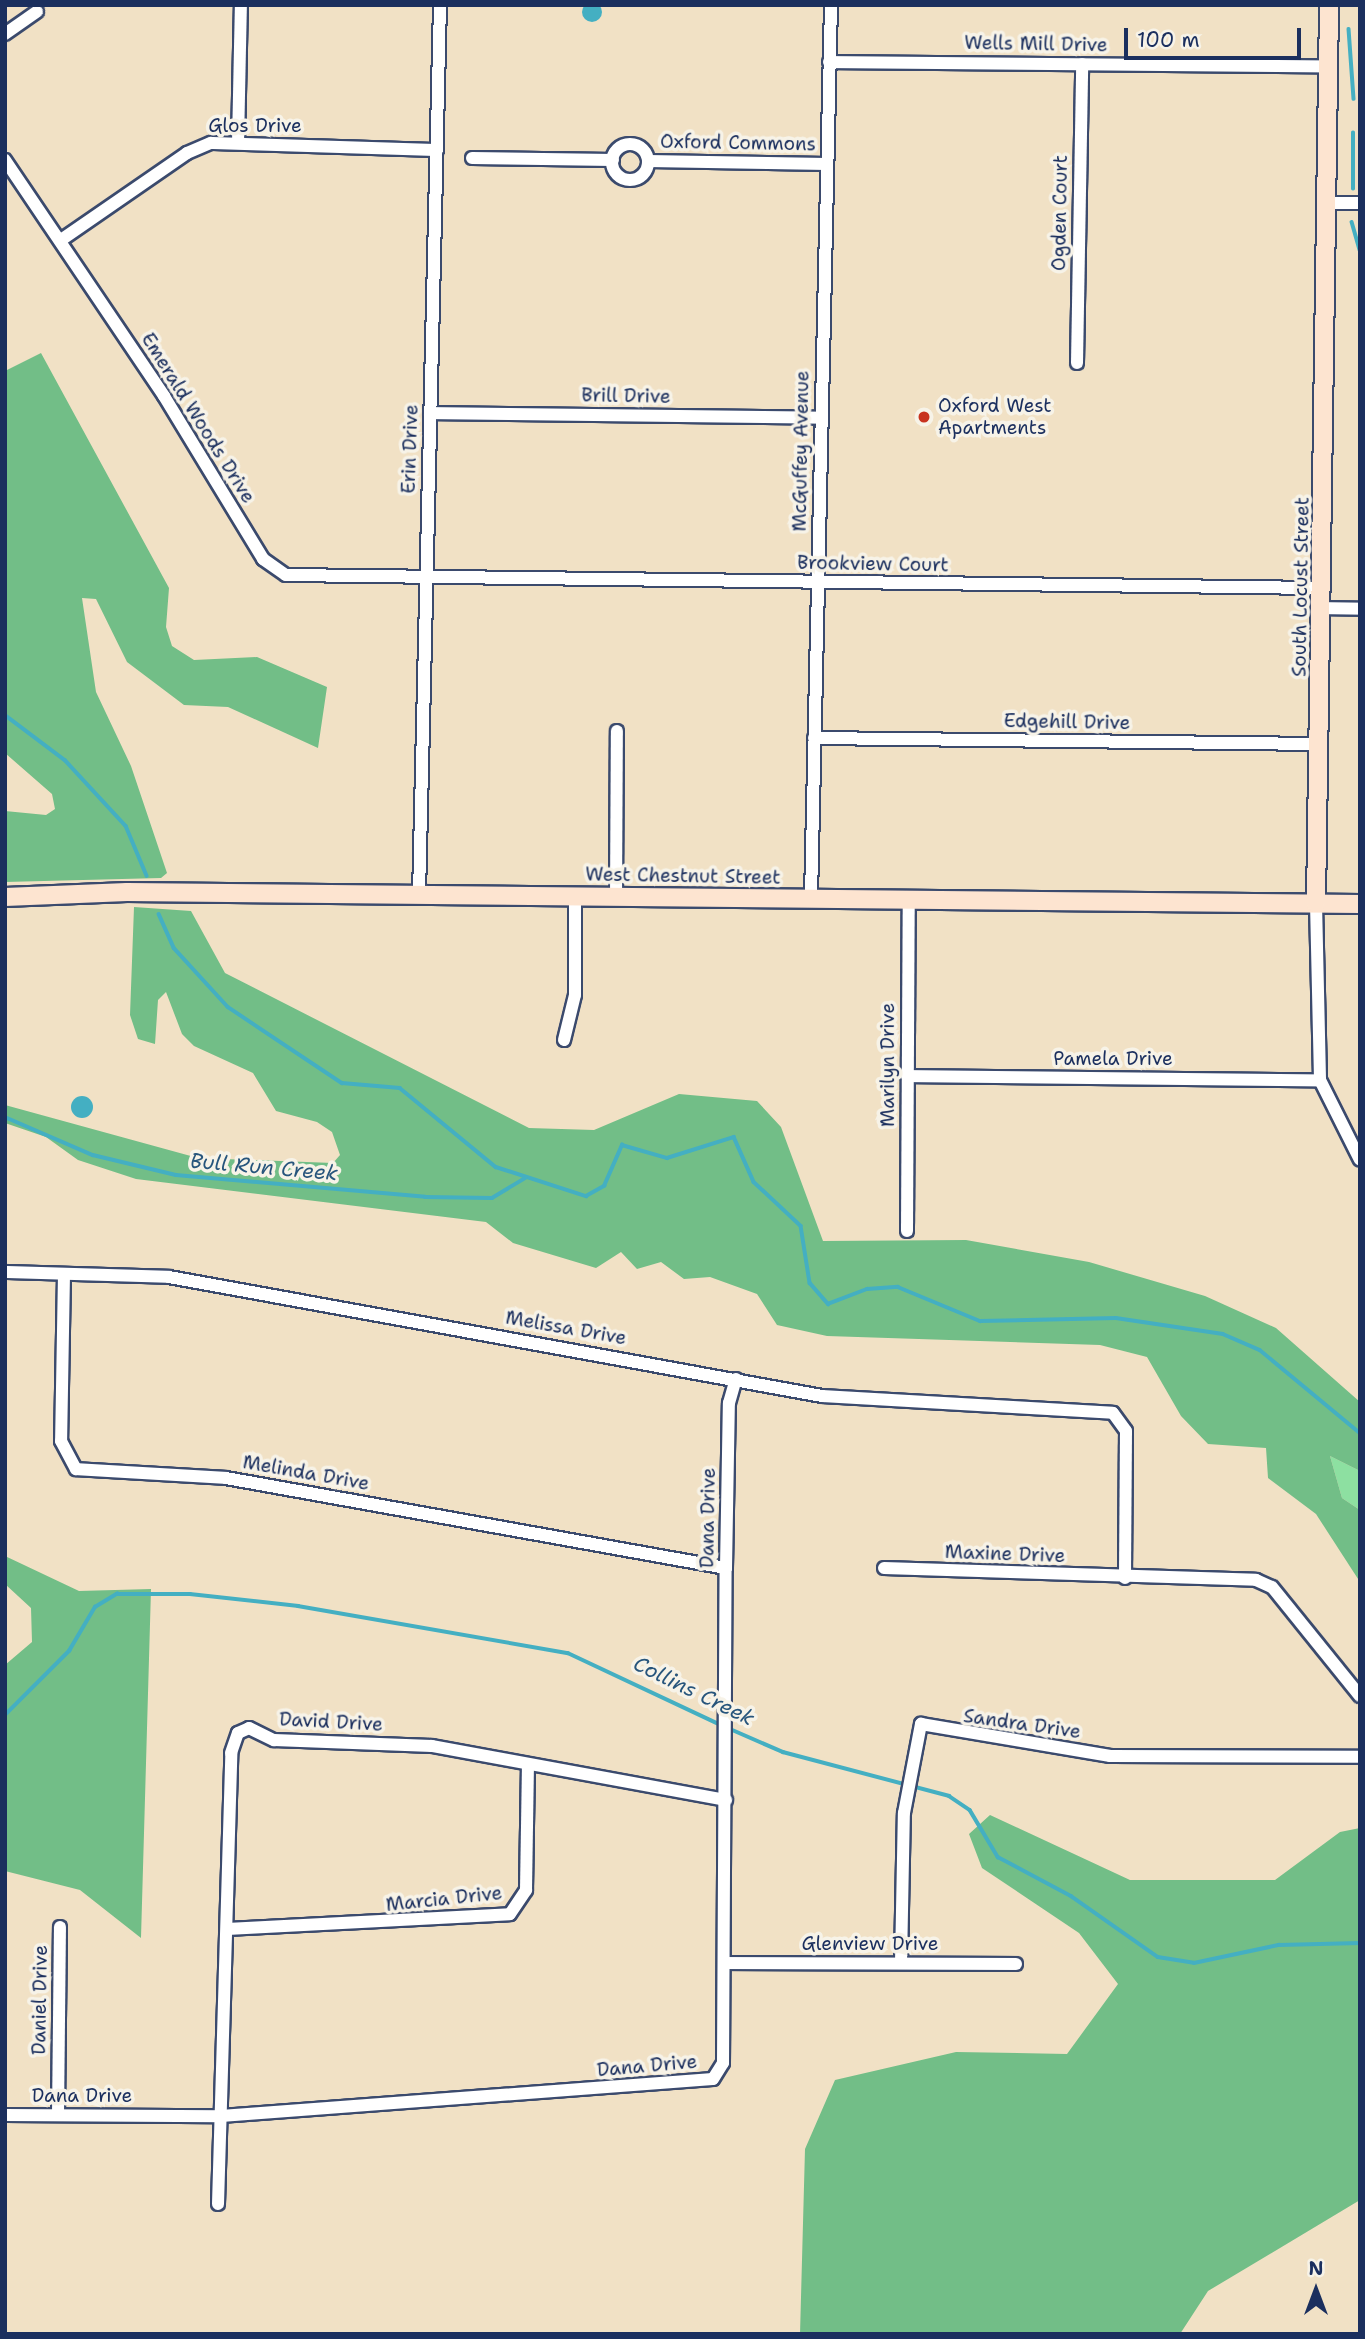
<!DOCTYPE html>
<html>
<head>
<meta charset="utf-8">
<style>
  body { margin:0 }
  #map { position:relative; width:1365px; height:2339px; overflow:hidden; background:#f1e1c5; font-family:"Shantell Sans",sans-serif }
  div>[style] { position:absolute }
  .green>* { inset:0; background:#8de0a1 }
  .forest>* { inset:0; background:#72be87 }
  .water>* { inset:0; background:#44afc2 }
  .round { border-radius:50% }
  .stream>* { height:3.5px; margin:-1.75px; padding:0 1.75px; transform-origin:1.75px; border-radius:1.75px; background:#44afc2 }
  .roads { filter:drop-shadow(2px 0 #3b4a6d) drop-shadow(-2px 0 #3b4a6d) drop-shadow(0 2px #3b4a6d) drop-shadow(0 -2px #3b4a6d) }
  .street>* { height:12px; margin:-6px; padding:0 6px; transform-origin:6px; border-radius:6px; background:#fff }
  .street>.ring { margin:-6px; padding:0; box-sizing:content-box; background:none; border:12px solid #fff; border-radius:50% }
  .secondary>* { height:18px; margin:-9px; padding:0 9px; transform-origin:9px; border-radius:9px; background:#fde4d0 }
  .dots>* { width:19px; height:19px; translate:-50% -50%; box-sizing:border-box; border:4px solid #f7f3e8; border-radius:50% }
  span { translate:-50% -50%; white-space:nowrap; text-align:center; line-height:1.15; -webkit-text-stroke:7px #f7f3e8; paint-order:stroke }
  .street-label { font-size:19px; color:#1b2f5e }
  .poi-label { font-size:19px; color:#1b2f5e }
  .left { translate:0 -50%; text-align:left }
  .water-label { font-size:21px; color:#27557c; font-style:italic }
  .frame { position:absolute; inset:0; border:7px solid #1b2f5e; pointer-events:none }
  .north { position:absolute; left:1281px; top:2255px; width:70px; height:70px; -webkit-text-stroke:5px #f7f3e8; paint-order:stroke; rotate:0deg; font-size:19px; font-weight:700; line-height:28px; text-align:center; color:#1b2f5e }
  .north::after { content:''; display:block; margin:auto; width:24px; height:32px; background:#1b2f5e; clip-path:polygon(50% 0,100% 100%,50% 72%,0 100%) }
  .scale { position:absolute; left:1124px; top:28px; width:177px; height:32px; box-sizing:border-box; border:4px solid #1b2f5e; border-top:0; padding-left:9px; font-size:21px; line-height:24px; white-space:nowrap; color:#1b2f5e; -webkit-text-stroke:5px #f7f3e8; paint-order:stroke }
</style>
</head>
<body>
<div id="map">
  <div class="green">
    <div style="clip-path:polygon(1330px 1456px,1360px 1471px,1360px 1510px,1342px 1498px)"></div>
  </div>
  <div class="forest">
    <div style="clip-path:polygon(41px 353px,169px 588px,166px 627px,172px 646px,194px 660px,257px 657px,327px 687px,318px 748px,228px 707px,184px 705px,127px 662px,96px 599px,82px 598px,96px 692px,131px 766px,167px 873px,161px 878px,5px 882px,5px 811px,46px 815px,55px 809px,52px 794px,5px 753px,5px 371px)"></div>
    <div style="clip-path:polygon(134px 907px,191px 911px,225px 973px,529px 1128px,594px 1130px,679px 1094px,757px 1101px,781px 1127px,823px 1241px,966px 1240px,1089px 1262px,1205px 1296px,1276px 1328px,1360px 1402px,1360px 1471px,1330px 1456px,1342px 1498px,1360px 1510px,1360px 1582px,1316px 1514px,1268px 1478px,1266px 1448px,1208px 1444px,1181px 1416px,1147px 1357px,1100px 1345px,827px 1336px,777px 1325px,757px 1294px,710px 1277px,684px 1279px,661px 1262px,637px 1269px,621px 1252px,596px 1268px,513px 1243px,486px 1222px,136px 1179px,78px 1160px,46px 1137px,5px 1123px,5px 1105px,198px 1158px,333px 1163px,340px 1155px,332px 1132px,317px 1122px,276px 1111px,253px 1073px,194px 1046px,182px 1034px,166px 992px,158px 1000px,155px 1044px,138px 1039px,130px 1015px)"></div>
    <div style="clip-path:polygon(5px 1556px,79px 1591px,151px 1589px,141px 1938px,80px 1890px,5px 1871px,5px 1665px,32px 1642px,31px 1608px,5px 1584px)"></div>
    <div style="clip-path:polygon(990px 1815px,1130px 1880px,1275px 1880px,1340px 1832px,1360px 1828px,1360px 2200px,1208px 2291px,1180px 2334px,800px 2334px,805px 2149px,835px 2080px,956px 2052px,1067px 2054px,1118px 1984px,1079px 1933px,982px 1868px,969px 1834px)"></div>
  </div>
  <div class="water">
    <div class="round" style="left:582px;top:2px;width:20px;height:20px"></div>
    <div class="round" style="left:71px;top:1096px;width:22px;height:22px"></div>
  </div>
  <div class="stream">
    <div style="left:1349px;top:29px;width:70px;rotate:85.9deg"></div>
    <div style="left:1353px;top:189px;width:56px;rotate:-90deg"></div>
    <div style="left:1352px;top:222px;width:29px;rotate:74deg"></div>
    <div style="left:5px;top:715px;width:75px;rotate:36.9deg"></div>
    <div style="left:65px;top:760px;width:90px;rotate:47.3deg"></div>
    <div style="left:126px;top:826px;width:54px;rotate:67.2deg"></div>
    <div style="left:159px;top:914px;width:37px;rotate:66deg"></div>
    <div style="left:174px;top:948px;width:80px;rotate:47.5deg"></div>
    <div style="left:228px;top:1007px;width:137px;rotate:33.7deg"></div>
    <div style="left:342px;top:1083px;width:58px;rotate:4.9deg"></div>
    <div style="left:400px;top:1088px;width:124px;rotate:39.5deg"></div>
    <div style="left:496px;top:1167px;width:95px;rotate:17.9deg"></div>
    <div style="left:586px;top:1196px;width:21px;rotate:-29deg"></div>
    <div style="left:604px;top:1186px;width:45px;rotate:-66.3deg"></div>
    <div style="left:622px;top:1145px;width:47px;rotate:16.1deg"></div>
    <div style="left:667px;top:1158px;width:70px;rotate:-17.4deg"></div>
    <div style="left:734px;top:1137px;width:49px;rotate:66deg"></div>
    <div style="left:754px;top:1182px;width:64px;rotate:43.1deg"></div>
    <div style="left:801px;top:1226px;width:58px;rotate:81deg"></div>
    <div style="left:810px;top:1283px;width:28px;rotate:49deg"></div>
    <div style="left:828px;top:1304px;width:42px;rotate:-21deg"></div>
    <div style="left:867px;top:1289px;width:31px;rotate:-4deg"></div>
    <div style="left:898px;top:1287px;width:89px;rotate:22.5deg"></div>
    <div style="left:980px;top:1321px;width:136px;rotate:-1.3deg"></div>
    <div style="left:1116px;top:1318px;width:108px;rotate:8.5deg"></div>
    <div style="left:1223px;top:1334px;width:40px;rotate:23.4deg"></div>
    <div style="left:1260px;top:1350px;width:130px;rotate:39.7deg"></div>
    <div style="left:5px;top:1117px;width:96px;rotate:23.4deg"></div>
    <div style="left:93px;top:1155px;width:85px;rotate:13.5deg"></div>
    <div style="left:176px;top:1175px;width:250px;rotate:5deg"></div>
    <div style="left:425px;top:1197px;width:67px;rotate:0.9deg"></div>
    <div style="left:492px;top:1198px;width:39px;rotate:-31deg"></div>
    <div style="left:5px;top:1715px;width:91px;rotate:-45deg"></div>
    <div style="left:69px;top:1651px;width:51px;rotate:-59.4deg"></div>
    <div style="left:95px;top:1607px;width:26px;rotate:-31deg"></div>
    <div style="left:117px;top:1594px;width:73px"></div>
    <div style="left:190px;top:1594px;width:109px;rotate:6.3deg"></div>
    <div style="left:298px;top:1606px;width:274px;rotate:9.9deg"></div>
    <div style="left:568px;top:1653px;width:169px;rotate:25.2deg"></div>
    <div style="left:728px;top:1728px;width:60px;rotate:23.6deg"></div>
    <div style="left:783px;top:1752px;width:172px;rotate:14.8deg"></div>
    <div style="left:949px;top:1796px;width:25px;rotate:34deg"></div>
    <div style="left:970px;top:1810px;width:55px;rotate:59.2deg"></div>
    <div style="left:998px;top:1857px;width:83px;rotate:28.1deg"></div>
    <div style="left:1071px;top:1896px;width:106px;rotate:35deg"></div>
    <div style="left:1158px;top:1957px;width:36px;rotate:9deg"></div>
    <div style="left:1194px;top:1963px;width:87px;rotate:-12deg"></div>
    <div style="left:1279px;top:1945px;width:81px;rotate:-1.4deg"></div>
  </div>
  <div class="roads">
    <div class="street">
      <div style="left:5px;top:34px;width:39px;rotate:-35deg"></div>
      <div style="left:829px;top:62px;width:498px;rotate:0.5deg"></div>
      <div style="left:238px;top:143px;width:138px;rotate:-88.8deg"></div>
      <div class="ring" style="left:612px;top:144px;width:24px;height:24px"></div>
      <div style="left:472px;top:158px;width:141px;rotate:0.8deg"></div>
      <div style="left:5px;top:160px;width:285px;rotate:56deg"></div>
      <div style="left:164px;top:396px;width:191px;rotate:58.7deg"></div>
      <div style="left:263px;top:559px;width:28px;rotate:35deg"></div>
      <div style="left:286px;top:575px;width:1036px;rotate:0.72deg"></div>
      <div style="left:648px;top:161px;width:179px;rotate:1deg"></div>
      <div style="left:1329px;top:203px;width:31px"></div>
      <div style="left:61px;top:240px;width:153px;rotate:-34.6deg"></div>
      <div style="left:187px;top:153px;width:26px;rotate:-23deg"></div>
      <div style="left:211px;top:143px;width:226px;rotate:1.8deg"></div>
      <div style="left:1077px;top:363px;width:299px;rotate:-89deg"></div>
      <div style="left:430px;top:413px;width:391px;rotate:0.7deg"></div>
      <div style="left:1321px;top:608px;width:39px;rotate:1deg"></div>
      <div style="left:814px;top:738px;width:505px;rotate:0.68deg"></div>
      <div style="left:419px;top:895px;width:890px;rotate:-88.65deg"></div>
      <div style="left:616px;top:897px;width:166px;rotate:-89.7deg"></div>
      <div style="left:811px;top:898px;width:893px;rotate:-88.72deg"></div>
      <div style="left:1316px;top:903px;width:177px;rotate:88.7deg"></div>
      <div style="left:1320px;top:1080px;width:89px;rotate:63.4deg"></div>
      <div style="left:564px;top:1040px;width:46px;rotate:-76.3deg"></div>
      <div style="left:575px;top:995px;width:99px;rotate:-90deg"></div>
      <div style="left:907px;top:1076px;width:413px;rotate:0.6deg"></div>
      <div style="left:907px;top:1231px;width:332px;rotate:-89.7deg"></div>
      <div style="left:5px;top:1272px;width:164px;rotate:1.7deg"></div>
      <div style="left:169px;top:1277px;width:664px;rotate:10.33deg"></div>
      <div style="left:822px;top:1396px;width:291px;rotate:3.3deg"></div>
      <div style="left:1113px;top:1413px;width:22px;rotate:54deg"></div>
      <div style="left:1126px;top:1431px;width:147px;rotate:90.4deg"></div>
      <div style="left:64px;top:1274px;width:167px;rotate:91deg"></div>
      <div style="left:61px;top:1441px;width:32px;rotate:62deg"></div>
      <div style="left:76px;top:1469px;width:150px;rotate:3.4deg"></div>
      <div style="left:226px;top:1478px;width:508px;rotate:10.2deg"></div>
      <div style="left:884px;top:1568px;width:372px;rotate:1.8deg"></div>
      <div style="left:1256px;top:1580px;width:17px;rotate:24deg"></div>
      <div style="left:1272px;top:1587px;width:140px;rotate:51.1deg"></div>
      <div style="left:227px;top:1929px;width:283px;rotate:-3deg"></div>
      <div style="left:510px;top:1914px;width:29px;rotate:-56deg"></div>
      <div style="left:526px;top:1890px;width:126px;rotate:-89.1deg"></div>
      <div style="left:724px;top:1963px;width:292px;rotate:0.2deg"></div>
      <div style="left:901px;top:1963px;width:150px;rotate:-88.9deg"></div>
      <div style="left:904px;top:1813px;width:91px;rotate:-79.2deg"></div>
      <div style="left:921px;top:1724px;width:192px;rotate:9.6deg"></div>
      <div style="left:1110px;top:1756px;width:250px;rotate:0.2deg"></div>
      <div style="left:5px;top:2115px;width:216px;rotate:0.3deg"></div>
      <div style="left:221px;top:2116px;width:493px;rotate:-4.3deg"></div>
      <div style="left:713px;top:2079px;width:19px;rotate:-58deg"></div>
      <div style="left:723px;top:2063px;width:495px;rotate:-89.7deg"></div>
      <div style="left:726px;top:1568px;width:165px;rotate:-89deg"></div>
      <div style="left:729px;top:1403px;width:25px;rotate:-74deg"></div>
      <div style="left:58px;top:2115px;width:188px;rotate:-89.4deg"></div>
      <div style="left:218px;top:2204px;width:451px;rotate:-88.3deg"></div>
      <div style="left:231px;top:1753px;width:21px;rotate:-71deg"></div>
      <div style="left:238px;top:1733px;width:12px;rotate:-24deg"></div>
      <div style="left:249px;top:1728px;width:28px;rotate:26deg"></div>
      <div style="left:274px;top:1740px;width:158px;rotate:2.2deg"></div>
      <div style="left:432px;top:1746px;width:299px;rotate:10.4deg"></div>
    </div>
    <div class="secondary">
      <div style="left:5px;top:897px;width:122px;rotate:-2.3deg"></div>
      <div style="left:127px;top:892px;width:1233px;rotate:0.56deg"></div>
      <div style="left:1316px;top:903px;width:898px;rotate:-89.17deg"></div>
    </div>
  </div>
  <div class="dots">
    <div style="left:924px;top:417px;background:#c8321e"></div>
  </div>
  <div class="street-label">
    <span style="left:1036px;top:44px;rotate:1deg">Wells Mill Drive</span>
    <span style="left:255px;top:126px">Glos Drive</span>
    <span style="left:738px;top:143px;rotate:1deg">Oxford Commons</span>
    <span style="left:1060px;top:213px;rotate:-89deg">Ogden Court</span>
    <span style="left:626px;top:396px;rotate:1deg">Brill Drive</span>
    <span style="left:198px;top:418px;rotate:58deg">Emerald Woods Drive</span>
    <span style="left:410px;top:449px;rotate:-88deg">Erin Drive</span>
    <span style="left:801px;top:451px;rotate:-89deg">McGuffey Avenue</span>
    <span style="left:873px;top:564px;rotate:1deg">Brookview Court</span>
    <span style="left:1301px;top:587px;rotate:-89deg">South Locust Street</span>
    <span style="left:1067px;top:722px;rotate:1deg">Edgehill Drive</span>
    <span style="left:683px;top:876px;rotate:1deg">West Chestnut Street</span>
    <span style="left:1113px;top:1059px">Pamela Drive</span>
    <span style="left:888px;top:1065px;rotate:-90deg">Marilyn Drive</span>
    <span style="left:566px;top:1328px;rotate:10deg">Melissa Drive</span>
    <span style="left:306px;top:1473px;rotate:10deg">Melinda Drive</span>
    <span style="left:708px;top:1518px;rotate:-89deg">Dana Drive</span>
    <span style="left:1005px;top:1554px;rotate:2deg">Maxine Drive</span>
    <span style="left:331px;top:1722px;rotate:3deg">David Drive</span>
    <span style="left:1022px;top:1724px;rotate:8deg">Sandra Drive</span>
    <span style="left:444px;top:1899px;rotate:-6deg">Marcia Drive</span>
    <span style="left:870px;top:1944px">Glenview Drive</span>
    <span style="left:40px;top:2000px;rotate:-89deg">Daniel Drive</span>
    <span style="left:647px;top:2066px;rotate:-5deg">Dana Drive</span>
    <span style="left:82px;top:2096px">Dana Drive</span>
  </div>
  <div class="poi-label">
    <span class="left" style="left:938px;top:417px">Oxford West<br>Apartments</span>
  </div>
  <div class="water-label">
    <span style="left:264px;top:1167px;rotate:5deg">Bull Run Creek</span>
    <span style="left:694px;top:1691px;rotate:26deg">Collins Creek</span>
  </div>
  <div class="frame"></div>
  <div class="north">N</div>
  <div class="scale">100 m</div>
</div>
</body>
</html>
